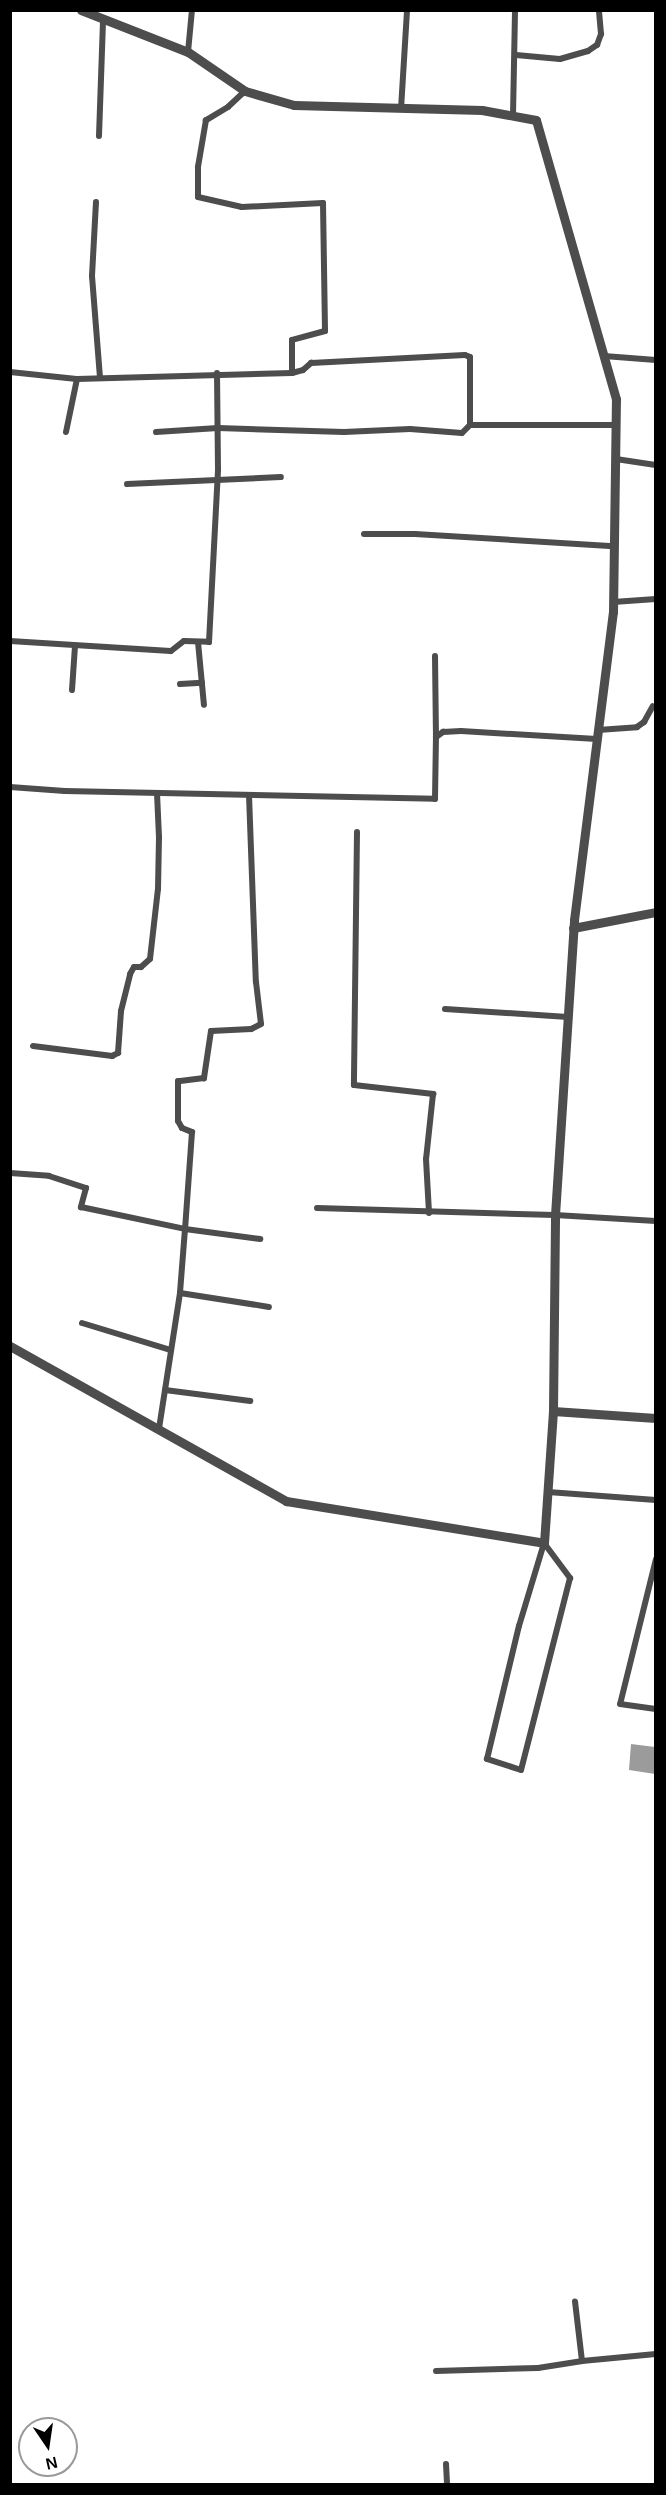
<!DOCTYPE html>
<html>
<head>
<meta charset="utf-8">
<style>
  body { margin:0 }
  #map { position:relative; width:666px; height:2495px; overflow:hidden; background:#fff; font-family:Arial,sans-serif }
  div>[style] { position:absolute }
  .water>* { inset:0; background:#9b9b9b }
  .minor>* { height:6px; margin:-3px; padding:0 3px; transform-origin:3px; border-radius:3px; background:#4d4d4d }
  .tertiary>* { height:9px; margin:-4.5px; padding:0 4.5px; transform-origin:4.5px; border-radius:4.5px; background:#4d4d4d }
  span { translate:-50% -50%; white-space:nowrap; text-align:center; line-height:1.15; -webkit-text-stroke:5px #fff; paint-order:stroke }
  .frame { position:absolute; inset:0; border:12px solid #000; pointer-events:none }
  .north { position:absolute; left:18px; top:2417px; width:60px; height:60px; box-sizing:border-box; background:#fff; border:2px solid #999; border-radius:50%; rotate:167deg; font-size:16px; font-weight:700; line-height:24px; text-align:center; color:#000 }
  .north::after { content:''; display:block; margin:auto; width:21px; height:27px; background:#000; clip-path:polygon(50% 0,100% 100%,50% 72%,0 100%) }
</style>
</head>
<body>
<div id="map">
  <div class="water">
    <div style="clip-path:polygon(631px 1744px,655px 1747px,655px 1774px,629px 1770px)"></div>
  </div>
  <div class="minor">
    <div style="left:188px;top:52px;width:42px;rotate:-84.6deg"></div>
    <div style="left:516px;top:55px;width:44px;rotate:5.2deg"></div>
    <div style="left:560px;top:59px;width:29px;rotate:-16deg"></div>
    <div style="left:588px;top:51px;width:11px;rotate:-34deg"></div>
    <div style="left:597px;top:45px;width:12px;rotate:-70deg"></div>
    <div style="left:601px;top:34px;width:24px;rotate:-95deg"></div>
    <div style="left:245px;top:91px;width:23px;rotate:137deg"></div>
    <div style="left:228px;top:107px;width:26px;rotate:149deg"></div>
    <div style="left:206px;top:120px;width:48px;rotate:99.7deg"></div>
    <div style="left:198px;top:167px;width:30px;rotate:90deg"></div>
    <div style="left:198px;top:197px;width:45px;rotate:12.8deg"></div>
    <div style="left:242px;top:207px;width:81px;rotate:-2.8deg"></div>
    <div style="left:323px;top:203px;width:128px;rotate:89.1deg"></div>
    <div style="left:325px;top:331px;width:34px;rotate:165deg"></div>
    <div style="left:292px;top:340px;width:33px;rotate:90deg"></div>
    <div style="left:401px;top:109px;width:99px;rotate:-86.5deg"></div>
    <div style="left:513px;top:116px;width:106px;rotate:-88.9deg"></div>
    <div style="left:99px;top:136px;width:117px;rotate:-88deg"></div>
    <div style="left:96px;top:202px;width:74px;rotate:93.1deg"></div>
    <div style="left:92px;top:276px;width:102px;rotate:85.5deg"></div>
    <div style="left:604px;top:356px;width:52px;rotate:4.4deg"></div>
    <div style="left:10px;top:372px;width:67px;rotate:6deg"></div>
    <div style="left:77px;top:379px;width:215px;rotate:-1.6deg"></div>
    <div style="left:292px;top:373px;width:11px;rotate:-15deg"></div>
    <div style="left:303px;top:370px;width:11px;rotate:-41deg"></div>
    <div style="left:311px;top:363px;width:154px;rotate:-3deg"></div>
    <div style="left:465px;top:355px;width:5px;rotate:22deg"></div>
    <div style="left:470px;top:357px;width:68px;rotate:90deg"></div>
    <div style="left:470px;top:425px;width:146px"></div>
    <div style="left:66px;top:432px;width:54px;rotate:-78.3deg"></div>
    <div style="left:156px;top:432px;width:62px;rotate:-3.7deg"></div>
    <div style="left:218px;top:428px;width:126px;rotate:1.8deg"></div>
    <div style="left:344px;top:432px;width:66px;rotate:-2.6deg"></div>
    <div style="left:410px;top:429px;width:52px;rotate:4.4deg"></div>
    <div style="left:462px;top:433px;width:11px;rotate:-45deg"></div>
    <div style="left:616px;top:459px;width:40px;rotate:8.5deg"></div>
    <div style="left:127px;top:484px;width:154px;rotate:-2.6deg"></div>
    <div style="left:364px;top:534px;width:51px"></div>
    <div style="left:415px;top:534px;width:199px;rotate:3.5deg"></div>
    <div style="left:613px;top:602px;width:43px;rotate:-4deg"></div>
    <div style="left:10px;top:641px;width:161px;rotate:3.6deg"></div>
    <div style="left:171px;top:651px;width:16px;rotate:-38deg"></div>
    <div style="left:184px;top:641px;width:25px;rotate:2deg"></div>
    <div style="left:209px;top:642px;width:173px;rotate:-87deg"></div>
    <div style="left:218px;top:469px;width:96px;rotate:-90.6deg"></div>
    <div style="left:198px;top:642px;width:63px;rotate:84.6deg"></div>
    <div style="left:435px;top:656px;width:81px;rotate:89.3deg"></div>
    <div style="left:180px;top:684px;width:22px;rotate:-3deg"></div>
    <div style="left:72px;top:690px;width:44px;rotate:-86.1deg"></div>
    <div style="left:598px;top:730px;width:39px;rotate:-4deg"></div>
    <div style="left:637px;top:727px;width:9px;rotate:-36deg"></div>
    <div style="left:644px;top:722px;width:18px;rotate:-61deg"></div>
    <div style="left:10px;top:787px;width:55px;rotate:4.2deg"></div>
    <div style="left:65px;top:791px;width:370px;rotate:1.2deg"></div>
    <div style="left:435px;top:799px;width:62px;rotate:-89.1deg"></div>
    <div style="left:436px;top:737px;width:9px;rotate:-36deg"></div>
    <div style="left:443px;top:732px;width:18px;rotate:-3deg"></div>
    <div style="left:461px;top:731px;width:136px;rotate:3.4deg"></div>
    <div style="left:249px;top:795px;width:187px;rotate:87.9deg"></div>
    <div style="left:256px;top:982px;width:42px;rotate:83.2deg"></div>
    <div style="left:261px;top:1024px;width:11px;rotate:153deg"></div>
    <div style="left:251px;top:1029px;width:40px;rotate:177.1deg"></div>
    <div style="left:211px;top:1031px;width:48px;rotate:98.5deg"></div>
    <div style="left:204px;top:1078px;width:26px;rotate:173deg"></div>
    <div style="left:178px;top:1081px;width:40px;rotate:90deg"></div>
    <div style="left:178px;top:1121px;width:8px;rotate:60deg"></div>
    <div style="left:182px;top:1128px;width:11px;rotate:22deg"></div>
    <div style="left:192px;top:1132px;width:97px;rotate:94.1deg"></div>
    <div style="left:185px;top:1229px;width:76px;rotate:7.6deg"></div>
    <div style="left:357px;top:832px;width:253px;rotate:90.7deg"></div>
    <div style="left:354px;top:1085px;width:80px;rotate:6.5deg"></div>
    <div style="left:433px;top:1094px;width:65px;rotate:96.1deg"></div>
    <div style="left:426px;top:1159px;width:54px;rotate:86.8deg"></div>
    <div style="left:445px;top:1009px;width:123px;rotate:3.7deg"></div>
    <div style="left:33px;top:1046px;width:80px;rotate:7.2deg"></div>
    <div style="left:112px;top:1056px;width:7px;rotate:-27deg"></div>
    <div style="left:118px;top:1053px;width:42px;rotate:-85.9deg"></div>
    <div style="left:121px;top:1011px;width:38px;rotate:-76deg"></div>
    <div style="left:130px;top:974px;width:8px;rotate:-60deg"></div>
    <div style="left:134px;top:967px;width:7px"></div>
    <div style="left:141px;top:967px;width:12px;rotate:-42deg"></div>
    <div style="left:150px;top:959px;width:70px;rotate:-83.5deg"></div>
    <div style="left:158px;top:889px;width:52px;rotate:-88.9deg"></div>
    <div style="left:159px;top:837px;width:44px;rotate:-92.6deg"></div>
    <div style="left:10px;top:1173px;width:39px;rotate:4deg"></div>
    <div style="left:49px;top:1176px;width:39px;rotate:18deg"></div>
    <div style="left:86px;top:1188px;width:20px;rotate:105deg"></div>
    <div style="left:81px;top:1207px;width:106px;rotate:11.9deg"></div>
    <div style="left:185px;top:1229px;width:64px;rotate:94.5deg"></div>
    <div style="left:180px;top:1293px;width:138px;rotate:98.8deg"></div>
    <div style="left:317px;top:1208px;width:238px;rotate:1.7deg"></div>
    <div style="left:555px;top:1215px;width:101px;rotate:3.4deg"></div>
    <div style="left:180px;top:1293px;width:90px;rotate:8.9deg"></div>
    <div style="left:82px;top:1323px;width:93px;rotate:16.9deg"></div>
    <div style="left:165px;top:1390px;width:86px;rotate:7.4deg"></div>
    <div style="left:548px;top:1492px;width:108px;rotate:4.2deg"></div>
    <div style="left:544px;top:1543px;width:44px;rotate:53.4deg"></div>
    <div style="left:570px;top:1578px;width:198px;rotate:104.3deg"></div>
    <div style="left:521px;top:1770px;width:36px;rotate:-162deg"></div>
    <div style="left:487px;top:1759px;width:137px;rotate:-76.5deg"></div>
    <div style="left:519px;top:1626px;width:87px;rotate:-73.2deg"></div>
    <div style="left:656px;top:1559px;width:149px;rotate:103.9deg"></div>
    <div style="left:620px;top:1704px;width:36px;rotate:8deg"></div>
    <div style="left:582px;top:2361px;width:74px;rotate:-5.4deg"></div>
    <div style="left:436px;top:2371px;width:102px;rotate:-1.7deg"></div>
    <div style="left:538px;top:2368px;width:45px;rotate:-9deg"></div>
    <div style="left:582px;top:2361px;width:60px;rotate:-96.7deg"></div>
    <div style="left:446px;top:2464px;width:20px;rotate:87deg"></div>
  </div>
  <div class="tertiary">
    <div style="left:573px;top:928px;width:85px;rotate:-10.9deg"></div>
    <div style="left:10px;top:1346px;width:317px;rotate:29.3deg"></div>
    <div style="left:286px;top:1501px;width:261px;rotate:9.2deg"></div>
    <div style="left:544px;top:1543px;width:132px;rotate:-86.1deg"></div>
    <div style="left:553px;top:1411px;width:196px;rotate:-89.4deg"></div>
    <div style="left:555px;top:1215px;width:296px;rotate:-86.3deg"></div>
    <div style="left:574px;top:920px;width:310px;rotate:-82.8deg"></div>
    <div style="left:613px;top:612px;width:213px;rotate:-89.2deg"></div>
    <div style="left:616px;top:399px;width:290px;rotate:-106deg"></div>
    <div style="left:536px;top:120px;width:55px;rotate:-169.5deg"></div>
    <div style="left:482px;top:110px;width:188px;rotate:-178.5deg"></div>
    <div style="left:294px;top:105px;width:51px;rotate:-164.1deg"></div>
    <div style="left:245px;top:91px;width:69px;rotate:-145.6deg"></div>
    <div style="left:188px;top:52px;width:115px;rotate:-158.6deg"></div>
    <div style="left:553px;top:1411px;width:103px;rotate:3.9deg"></div>
  </div>
  <div class="frame"></div>
  <div class="north">N</div>
</div>
</body>
</html>
